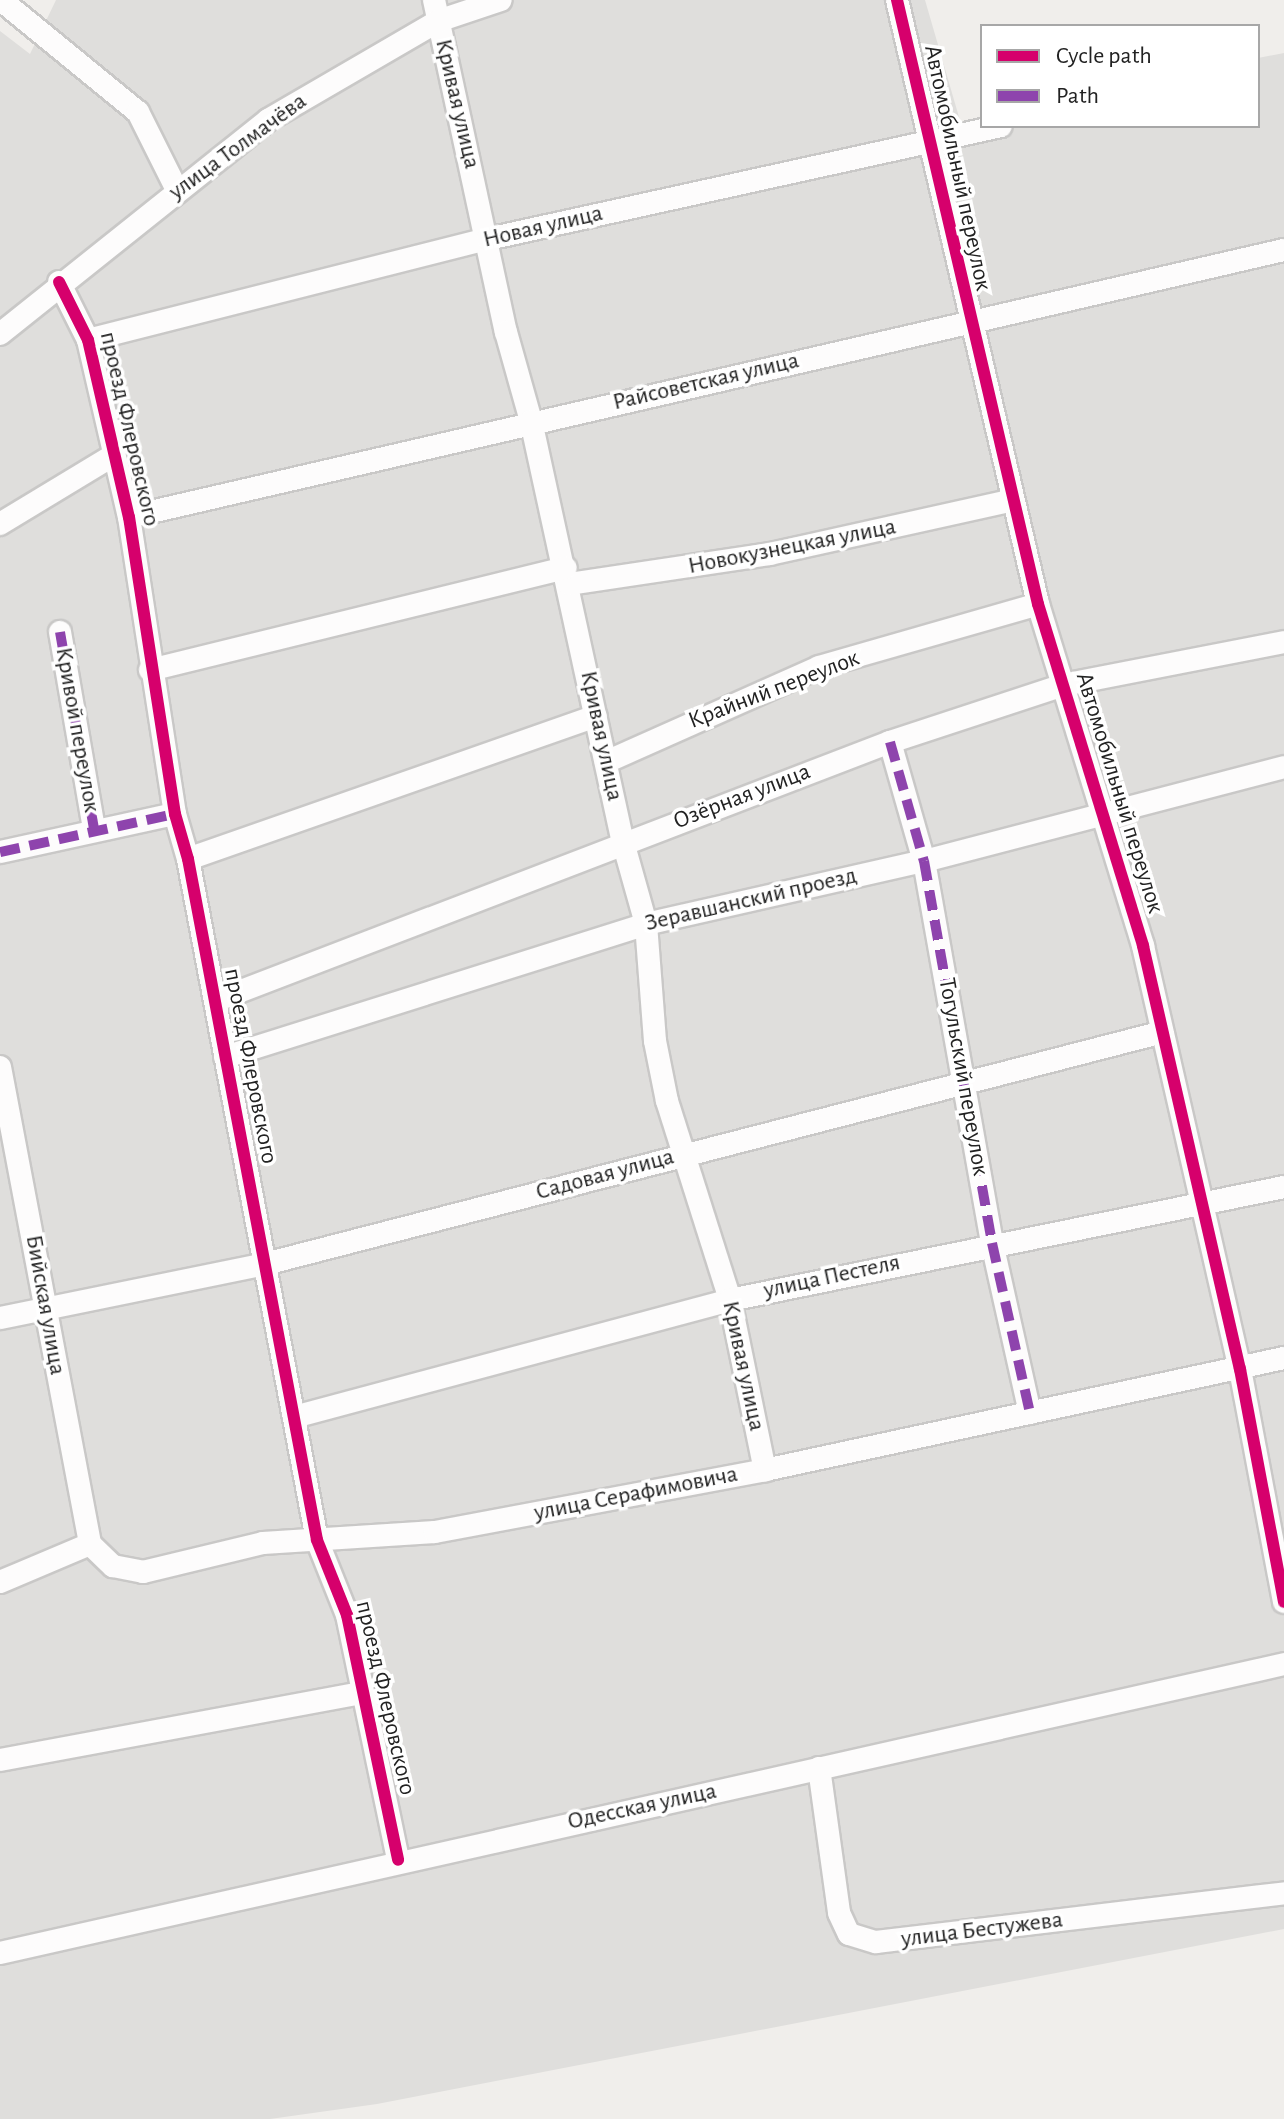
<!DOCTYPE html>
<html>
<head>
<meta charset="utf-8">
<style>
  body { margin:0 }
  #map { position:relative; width:1284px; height:2119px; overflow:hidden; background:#f0eeeb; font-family:"Alegreya Sans",sans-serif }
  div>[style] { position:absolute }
  .residential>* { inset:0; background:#dfdedc }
  .roads { filter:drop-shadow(2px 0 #c9c8c7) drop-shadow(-2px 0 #c9c8c7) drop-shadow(0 2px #c9c8c7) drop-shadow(0 -2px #c9c8c7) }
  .minor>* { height:22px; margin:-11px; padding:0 11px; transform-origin:11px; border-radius:11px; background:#fdfcfc }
  .quiet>* { height:10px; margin-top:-5px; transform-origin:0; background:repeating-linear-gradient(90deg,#8e44ad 0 20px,transparent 0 30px) }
  .cycleway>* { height:12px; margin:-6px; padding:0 6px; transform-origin:6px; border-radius:6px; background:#d6006c }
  span { translate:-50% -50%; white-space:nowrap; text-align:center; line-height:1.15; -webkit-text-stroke:7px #fff; paint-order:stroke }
  .street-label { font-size:24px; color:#222 }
  .legend { position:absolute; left:980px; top:24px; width:280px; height:104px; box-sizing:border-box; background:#fff; border:2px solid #a7a7a7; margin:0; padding:10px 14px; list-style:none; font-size:24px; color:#222 }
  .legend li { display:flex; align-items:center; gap:16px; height:40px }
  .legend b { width:40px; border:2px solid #a7a7a7 }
</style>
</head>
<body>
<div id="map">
  <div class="residential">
    <div style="clip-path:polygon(56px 0,925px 0,961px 124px,982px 126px,1258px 126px,1258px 58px,1284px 53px,1284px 1929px,377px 2104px,270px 2119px,0 2119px,0 31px,30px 54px)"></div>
  </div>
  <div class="roads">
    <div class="minor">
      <div style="left:1px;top:0;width:177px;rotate:39.3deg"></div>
      <div style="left:138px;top:112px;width:87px;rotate:63.4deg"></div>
      <div style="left:434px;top:0;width:340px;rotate:77.8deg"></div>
      <div style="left:506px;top:332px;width:92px;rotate:74.3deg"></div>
      <div style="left:531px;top:421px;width:431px;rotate:77.7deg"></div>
      <div style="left:623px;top:842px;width:85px;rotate:74.3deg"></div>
      <div style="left:646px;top:924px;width:117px;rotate:85.6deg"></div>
      <div style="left:655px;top:1041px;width:61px;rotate:78.7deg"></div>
      <div style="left:667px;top:1101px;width:209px;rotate:72.4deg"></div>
      <div style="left:730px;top:1300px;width:174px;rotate:78.4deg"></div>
      <div style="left:897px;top:0;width:620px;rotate:76.86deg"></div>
      <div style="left:1038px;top:604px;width:358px;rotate:72.9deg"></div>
      <div style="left:1143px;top:946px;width:434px;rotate:77.1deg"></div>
      <div style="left:1240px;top:1369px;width:237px;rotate:79.3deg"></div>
      <div style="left:59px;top:282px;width:65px;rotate:63.4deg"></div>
      <div style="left:88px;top:340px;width:182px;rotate:77deg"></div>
      <div style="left:129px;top:517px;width:301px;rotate:81.2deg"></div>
      <div style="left:175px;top:814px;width:47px;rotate:73.9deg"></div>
      <div style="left:188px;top:859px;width:693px;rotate:79.27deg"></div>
      <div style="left:317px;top:1540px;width:81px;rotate:68.2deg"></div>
      <div style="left:347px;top:1615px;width:250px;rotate:78.2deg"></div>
      <div style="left:0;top:334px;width:343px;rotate:-38.6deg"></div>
      <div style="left:268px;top:120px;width:197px;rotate:-30.2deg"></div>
      <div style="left:438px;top:21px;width:66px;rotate:-18.4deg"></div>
      <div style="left:88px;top:340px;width:413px;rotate:-14.2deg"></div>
      <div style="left:488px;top:239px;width:525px;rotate:-12.42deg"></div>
      <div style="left:129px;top:517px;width:1185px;rotate:-13.02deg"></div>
      <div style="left:0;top:524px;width:133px;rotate:-31.2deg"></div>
      <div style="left:569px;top:584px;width:203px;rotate:-8.5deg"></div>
      <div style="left:770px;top:554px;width:249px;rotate:-12.5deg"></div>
      <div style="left:60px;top:632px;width:200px;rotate:80.2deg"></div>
      <div style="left:150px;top:670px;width:428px;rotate:-13.8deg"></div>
      <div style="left:890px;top:742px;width:124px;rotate:74.1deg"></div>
      <div style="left:924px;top:861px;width:388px;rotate:79.9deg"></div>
      <div style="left:992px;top:1243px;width:174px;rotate:77.4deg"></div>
      <div style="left:606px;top:762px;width:233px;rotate:-24deg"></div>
      <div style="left:819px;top:667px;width:228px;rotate:-16deg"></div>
      <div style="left:0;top:852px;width:179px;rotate:-12.3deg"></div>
      <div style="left:188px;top:859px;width:432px;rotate:-19.3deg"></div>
      <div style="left:215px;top:1001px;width:723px;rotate:-20.99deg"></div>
      <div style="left:890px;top:742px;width:182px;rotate:-18.2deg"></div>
      <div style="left:1063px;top:685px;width:225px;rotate:-11deg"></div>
      <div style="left:225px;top:1057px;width:442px;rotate:-17.5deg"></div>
      <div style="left:646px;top:924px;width:285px;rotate:-12.8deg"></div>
      <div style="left:924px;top:861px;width:372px;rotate:-14.6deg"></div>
      <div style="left:0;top:1067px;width:485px;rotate:79.3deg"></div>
      <div style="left:0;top:1318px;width:270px;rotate:-11.5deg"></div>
      <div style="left:265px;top:1264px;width:927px;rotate:-14.49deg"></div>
      <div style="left:294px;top:1417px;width:451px;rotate:-15deg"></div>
      <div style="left:730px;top:1300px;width:565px;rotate:-11.53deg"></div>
      <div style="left:0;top:1582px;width:98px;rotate:-22.9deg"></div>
      <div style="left:90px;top:1544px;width:32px;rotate:44deg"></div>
      <div style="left:113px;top:1566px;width:31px;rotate:11deg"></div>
      <div style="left:143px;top:1572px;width:123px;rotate:-13.6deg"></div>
      <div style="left:263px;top:1543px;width:172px;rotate:-3.7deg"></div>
      <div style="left:435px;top:1532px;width:336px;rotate:-10.6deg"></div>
      <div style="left:765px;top:1470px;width:531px;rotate:-12.18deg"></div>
      <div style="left:0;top:1760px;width:368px;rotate:-10.5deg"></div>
      <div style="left:819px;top:1768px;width:146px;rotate:82.1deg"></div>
      <div style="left:839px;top:1913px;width:23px;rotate:65deg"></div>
      <div style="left:849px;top:1934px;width:28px;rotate:17deg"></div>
      <div style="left:876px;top:1942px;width:411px;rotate:-6.8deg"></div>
      <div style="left:0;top:1953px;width:1316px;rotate:-12.68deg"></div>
    </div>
  </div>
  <div class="quiet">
    <div style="left:60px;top:632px;width:200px;rotate:80.2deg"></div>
    <div style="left:890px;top:742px;width:124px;rotate:74.1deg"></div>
    <div style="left:924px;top:861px;width:388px;rotate:79.9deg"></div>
    <div style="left:992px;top:1243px;width:174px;rotate:77.4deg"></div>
    <div style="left:0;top:852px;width:179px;rotate:-12.3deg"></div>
  </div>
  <div class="cycleway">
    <div style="left:897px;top:0;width:620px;rotate:76.86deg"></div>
    <div style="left:1038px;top:604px;width:358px;rotate:72.9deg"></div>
    <div style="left:1143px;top:946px;width:434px;rotate:77.1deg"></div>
    <div style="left:1240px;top:1369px;width:237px;rotate:79.3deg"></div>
    <div style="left:59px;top:282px;width:65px;rotate:63.4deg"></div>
    <div style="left:88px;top:340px;width:182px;rotate:77deg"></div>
    <div style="left:129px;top:517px;width:301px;rotate:81.2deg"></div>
    <div style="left:175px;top:814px;width:47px;rotate:73.9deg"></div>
    <div style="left:188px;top:859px;width:693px;rotate:79.27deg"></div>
    <div style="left:317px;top:1540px;width:81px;rotate:68.2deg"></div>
    <div style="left:347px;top:1615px;width:250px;rotate:78.2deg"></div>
  </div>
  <div class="street-label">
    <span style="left:457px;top:104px;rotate:77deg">Кривая улица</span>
    <span style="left:238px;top:147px;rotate:-36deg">улица Толмачёва</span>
    <span style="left:957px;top:168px;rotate:78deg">Автомобильный переулок</span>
    <span style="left:543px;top:227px;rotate:-13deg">Новая улица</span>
    <span style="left:706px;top:382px;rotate:-13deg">Райсоветская улица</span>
    <span style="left:129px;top:429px;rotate:77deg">проезд Флеровского</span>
    <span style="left:792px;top:547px;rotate:-11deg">Новокузнецкая улица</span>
    <span style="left:774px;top:690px;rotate:-21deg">Крайний переулок</span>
    <span style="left:77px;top:730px;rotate:80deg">Кривой переулок</span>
    <span style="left:601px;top:736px;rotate:78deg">Кривая улица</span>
    <span style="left:1119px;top:793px;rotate:73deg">Автомобильный переулок</span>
    <span style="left:742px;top:797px;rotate:-21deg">Озёрная улица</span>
    <span style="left:751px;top:900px;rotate:-13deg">Зеравшанский проезд</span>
    <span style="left:250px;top:1066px;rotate:79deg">проезд Флеровского</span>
    <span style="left:963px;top:1077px;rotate:80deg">Тогульский переулок</span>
    <span style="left:605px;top:1175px;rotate:-15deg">Садовая улица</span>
    <span style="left:832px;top:1277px;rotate:-12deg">улица Пестеля</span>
    <span style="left:45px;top:1305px;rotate:80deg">Бийская улица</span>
    <span style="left:743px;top:1366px;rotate:78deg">Кривая улица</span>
    <span style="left:636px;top:1494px;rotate:-11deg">улица Серафимовича</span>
    <span style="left:385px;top:1698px;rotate:77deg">проезд Флеровского</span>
    <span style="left:642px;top:1807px;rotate:-12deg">Одесская улица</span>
    <span style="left:982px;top:1930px;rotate:-7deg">улица Бестужева</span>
  </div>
  <ul class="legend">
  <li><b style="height:10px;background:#d6006c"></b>Cycle path</li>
  <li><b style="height:10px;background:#8e44ad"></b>Path</li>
  </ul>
</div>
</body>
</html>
